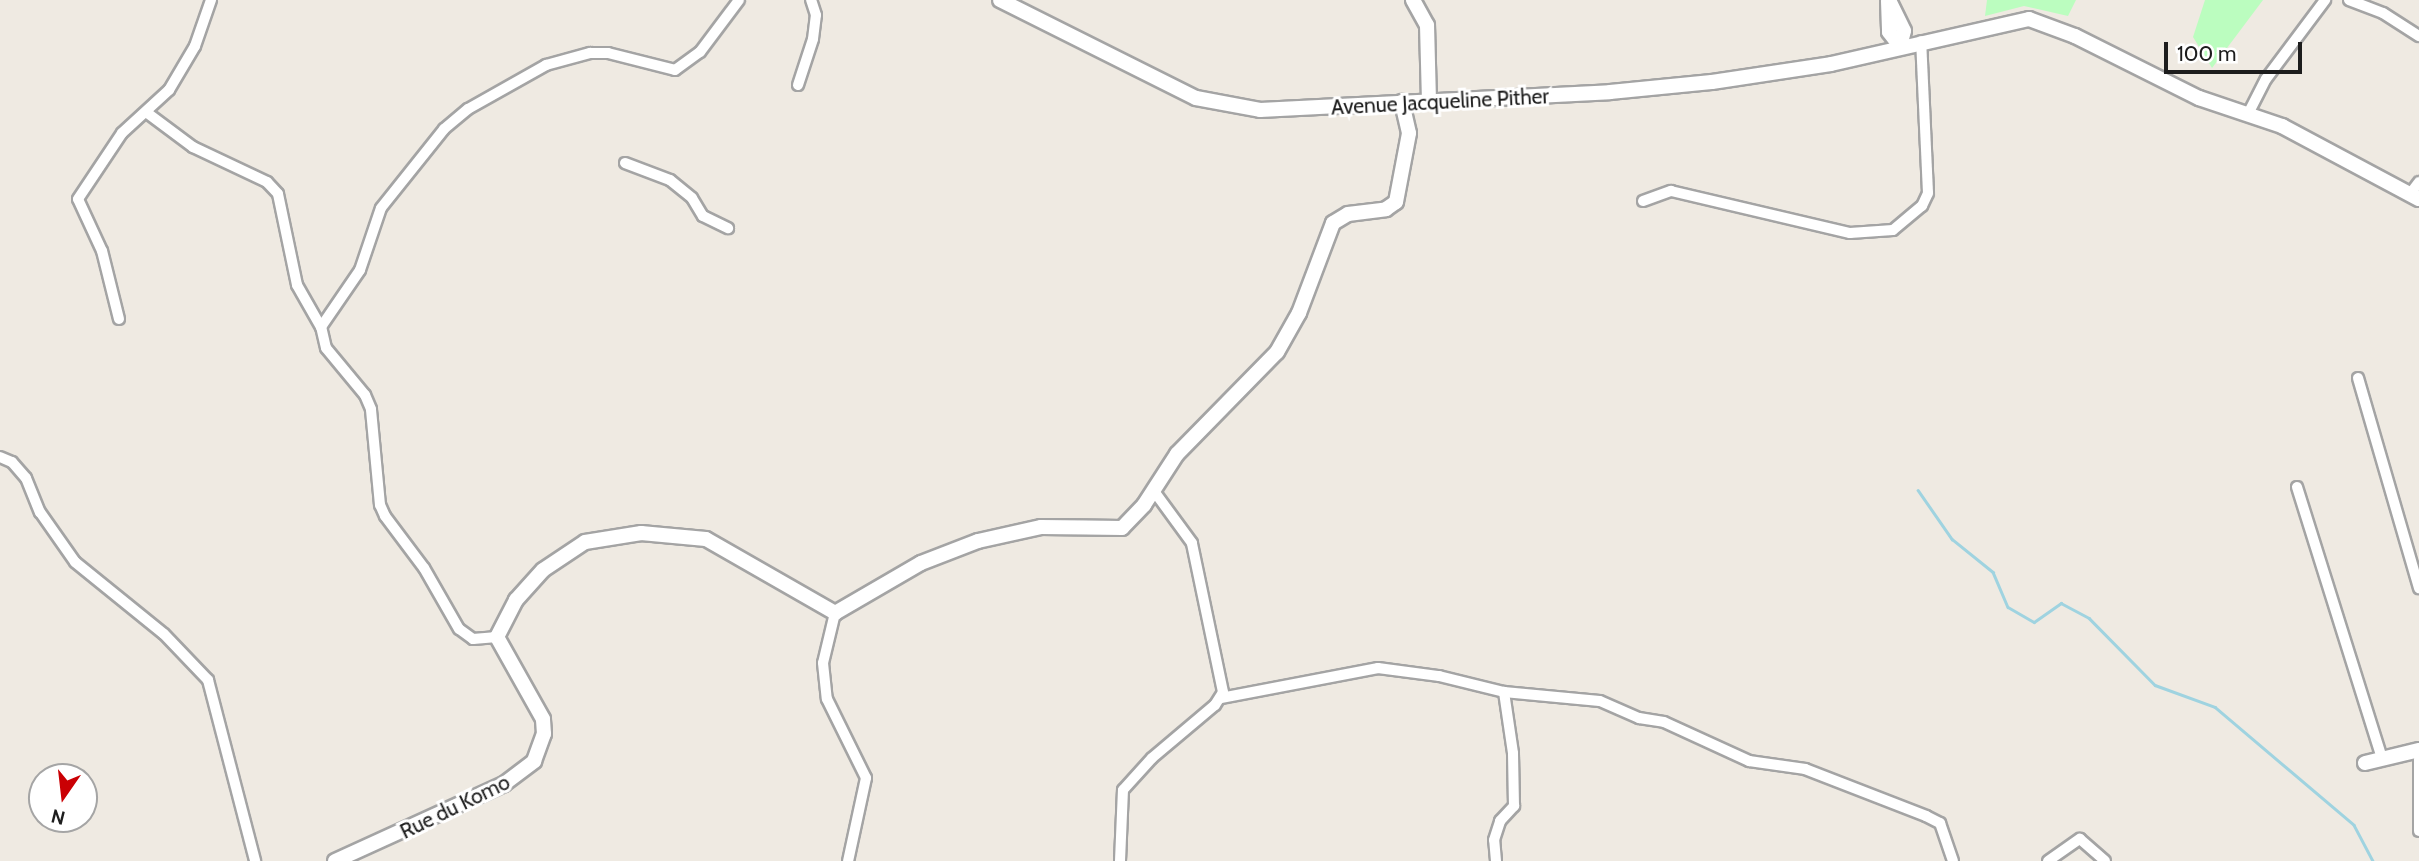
<!DOCTYPE html>
<html>
<head>
<meta charset="utf-8">
<style>
  body { margin:0 }
  #map { position:relative; width:2419px; height:861px; overflow:hidden; background:#efeae2; font-family:Cabin,sans-serif }
  div>[style] { position:absolute }
  .park>* { inset:0; background:#bbfdbf }
  .stream>* { height:2.5px; margin:-1.25px; padding:0 1.25px; transform-origin:1.25px; border-radius:1.25px; background:#9fd3e0 }
  .roads { filter:drop-shadow(2px 0 #a4a4a4) drop-shadow(-2px 0 #a4a4a4) drop-shadow(0 2px #a4a4a4) drop-shadow(0 -2px #a4a4a4) }
  .minor>* { height:10px; margin:-5px; padding:0 5px; transform-origin:5px; border-radius:5px; background:#fff }
  .tertiary>* { height:14px; margin:-7px; padding:0 7px; transform-origin:7px; border-radius:7px; background:#fff }
  span { translate:-50% -50%; white-space:nowrap; text-align:center; line-height:1.15; -webkit-text-stroke:6px #fff; paint-order:stroke }
  .street-label { font-size:21px; color:#1d1d1d }
  .north { position:absolute; left:28px; top:763px; width:70px; height:70px; box-sizing:border-box; background:#fff; border:2px solid #a5a5a5; border-radius:50%; rotate:194deg; font-size:19px; font-weight:700; line-height:28px; text-align:center; color:#1d1d1d }
  .north::after { content:''; display:block; margin:auto; width:24px; height:32px; background:#ca0004; clip-path:polygon(50% 0,100% 100%,50% 72%,0 100%) }
  .scale { position:absolute; left:2164px; top:42px; width:138px; height:32px; box-sizing:border-box; border:4px solid #1d1d1d; border-top:0; padding-left:9px; font-size:21px; line-height:24px; white-space:nowrap; color:#1d1d1d; -webkit-text-stroke:5px #fff; paint-order:stroke }
</style>
</head>
<body>
<div id="map">
  <div class="park">
    <div style="clip-path:polygon(1987px 0,2076px 0,2068px 16px,2024px 6px,1985px 16px)"></div>
    <div style="clip-path:polygon(2205px 0,2263px 0,2212px 68px,2193px 37px)"></div>
  </div>
  <div class="stream">
    <div style="left:1918px;top:490px;width:60px;rotate:55.2deg"></div>
    <div style="left:1952px;top:539px;width:53px;rotate:38.8deg"></div>
    <div style="left:1993px;top:572px;width:38px;rotate:67deg"></div>
    <div style="left:2008px;top:607px;width:30px;rotate:30deg"></div>
    <div style="left:2034px;top:622px;width:33px;rotate:-35deg"></div>
    <div style="left:2061px;top:603px;width:32px;rotate:28deg"></div>
    <div style="left:2089px;top:618px;width:94px;rotate:45.4deg"></div>
    <div style="left:2155px;top:685px;width:64px;rotate:20.1deg"></div>
    <div style="left:2215px;top:707px;width:182px;rotate:40.3deg"></div>
    <div style="left:2354px;top:825px;width:41px;rotate:62.2deg"></div>
  </div>
  <div class="roads">
    <div class="minor">
      <div style="left:2349px;top:0;width:36px;rotate:21deg"></div>
      <div style="left:2383px;top:13px;width:43px;rotate:32.6deg"></div>
      <div style="left:798px;top:85px;width:48px;rotate:-71.9deg"></div>
      <div style="left:813px;top:39px;width:24px;rotate:-83deg"></div>
      <div style="left:816px;top:15px;width:16px;rotate:-108deg"></div>
      <div style="left:146px;top:112px;width:59px;rotate:36.7deg"></div>
      <div style="left:193px;top:147px;width:82px;rotate:25.3deg"></div>
      <div style="left:267px;top:182px;width:16px;rotate:47deg"></div>
      <div style="left:278px;top:194px;width:93px;rotate:78.2deg"></div>
      <div style="left:297px;top:285px;width:48px;rotate:60.3deg"></div>
      <div style="left:2248px;top:114px;width:39px;rotate:-63deg"></div>
      <div style="left:2266px;top:79px;width:99px;rotate:-53.2deg"></div>
      <div style="left:625px;top:163px;width:48px;rotate:20.7deg"></div>
      <div style="left:670px;top:180px;width:28px;rotate:39deg"></div>
      <div style="left:692px;top:198px;width:21px;rotate:59deg"></div>
      <div style="left:703px;top:216px;width:28px;rotate:26deg"></div>
      <div style="left:2410px;top:194px;width:15px;rotate:-53deg"></div>
      <div style="left:1643px;top:201px;width:30px;rotate:-20deg"></div>
      <div style="left:1671px;top:191px;width:184px;rotate:13.2deg"></div>
      <div style="left:1850px;top:233px;width:43px;rotate:-4deg"></div>
      <div style="left:1893px;top:230px;width:38px;rotate:-40deg"></div>
      <div style="left:1922px;top:206px;width:14px;rotate:-65deg"></div>
      <div style="left:1928px;top:193px;width:152px;rotate:-92.6deg"></div>
      <div style="left:119px;top:319px;width:70px;rotate:-104deg"></div>
      <div style="left:102px;top:251px;width:57px;rotate:-114.8deg"></div>
      <div style="left:78px;top:199px;width:79px;rotate:-56.3deg"></div>
      <div style="left:122px;top:133px;width:64px;rotate:-42.5deg"></div>
      <div style="left:169px;top:90px;width:51px;rotate:-59.4deg"></div>
      <div style="left:195px;top:46px;width:49px;rotate:-70.8deg"></div>
      <div style="left:2358px;top:378px;width:219px;rotate:73.8deg"></div>
      <div style="left:0;top:457px;width:13px;rotate:23deg"></div>
      <div style="left:12px;top:462px;width:21px;rotate:49deg"></div>
      <div style="left:26px;top:478px;width:37px;rotate:68deg"></div>
      <div style="left:40px;top:512px;width:61px;rotate:55deg"></div>
      <div style="left:75px;top:562px;width:114px;rotate:39deg"></div>
      <div style="left:164px;top:634px;width:64px;rotate:46.3deg"></div>
      <div style="left:208px;top:680px;width:187px;rotate:75.4deg"></div>
      <div style="left:2297px;top:487px;width:285px;rotate:72.6deg"></div>
      <div style="left:835px;top:613px;width:51px;rotate:103.5deg"></div>
      <div style="left:823px;top:663px;width:36px;rotate:84deg"></div>
      <div style="left:827px;top:699px;width:88px;rotate:63.7deg"></div>
      <div style="left:866px;top:778px;width:85px;rotate:102.2deg"></div>
      <div style="left:497px;top:637px;width:24px;rotate:175deg"></div>
      <div style="left:473px;top:639px;width:17px;rotate:-144deg"></div>
      <div style="left:459px;top:629px;width:70px;rotate:-119.8deg"></div>
      <div style="left:424px;top:568px;width:65px;rotate:-126.9deg"></div>
      <div style="left:385px;top:516px;width:12px;rotate:-114deg"></div>
      <div style="left:380px;top:505px;width:96px;rotate:-95.4deg"></div>
      <div style="left:371px;top:409px;width:15px;rotate:-113deg"></div>
      <div style="left:365px;top:395px;width:61px;rotate:-129.7deg"></div>
      <div style="left:326px;top:348px;width:22px;rotate:-103deg"></div>
      <div style="left:321px;top:327px;width:69px;rotate:-55.6deg"></div>
      <div style="left:360px;top:270px;width:65px;rotate:-71.3deg"></div>
      <div style="left:381px;top:208px;width:101px;rotate:-51.4deg"></div>
      <div style="left:444px;top:129px;width:31px;rotate:-40deg"></div>
      <div style="left:468px;top:109px;width:90px;rotate:-29.4deg"></div>
      <div style="left:546px;top:65px;width:46px;rotate:-15.3deg"></div>
      <div style="left:590px;top:53px;width:18px"></div>
      <div style="left:608px;top:53px;width:69px;rotate:14.2deg"></div>
      <div style="left:675px;top:70px;width:31px;rotate:-36deg"></div>
      <div style="left:700px;top:52px;width:65px;rotate:-53.1deg"></div>
      <div style="left:1221px;top:698px;width:160px;rotate:-10.8deg"></div>
      <div style="left:1378px;top:668px;width:62px;rotate:7.5deg"></div>
      <div style="left:1439px;top:676px;width:67px;rotate:13.8deg"></div>
      <div style="left:1504px;top:692px;width:96px;rotate:5.4deg"></div>
      <div style="left:1600px;top:701px;width:43px;rotate:23.6deg"></div>
      <div style="left:1639px;top:718px;width:25px;rotate:9deg"></div>
      <div style="left:1664px;top:722px;width:94px;rotate:24.6deg"></div>
      <div style="left:1749px;top:761px;width:57px;rotate:8.1deg"></div>
      <div style="left:1805px;top:769px;width:130px;rotate:21.2deg"></div>
      <div style="left:1926px;top:816px;width:16px;rotate:27deg"></div>
      <div style="left:1940px;top:823px;width:40px;rotate:71.1deg"></div>
      <div style="left:2419px;top:759px;width:72px;rotate:90deg"></div>
      <div style="left:1120px;top:861px;width:71px;rotate:-87.6deg"></div>
      <div style="left:1123px;top:790px;width:43px;rotate:-47.8deg"></div>
      <div style="left:1152px;top:758px;width:82px;rotate:-40.1deg"></div>
      <div style="left:1215px;top:705px;width:15px;rotate:-58deg"></div>
      <div style="left:1223px;top:692px;width:152px;rotate:-101.8deg"></div>
      <div style="left:1192px;top:543px;width:64px;rotate:-126.2deg"></div>
      <div style="left:1496px;top:861px;width:21px;rotate:-95deg"></div>
      <div style="left:1494px;top:840px;width:20px;rotate:-72deg"></div>
      <div style="left:1500px;top:821px;width:21px;rotate:-47deg"></div>
      <div style="left:1514px;top:806px;width:53px;rotate:-91.1deg"></div>
      <div style="left:1513px;top:753px;width:62px;rotate:-98.4deg"></div>
      <div style="left:2048px;top:861px;width:39px;rotate:-35deg"></div>
      <div style="left:2080px;top:839px;width:33px;rotate:41deg"></div>
    </div>
    <div class="tertiary">
      <div style="left:1000px;top:0;width:219px;rotate:26.6deg"></div>
      <div style="left:1196px;top:98px;width:65px;rotate:10.6deg"></div>
      <div style="left:1260px;top:110px;width:350px;rotate:-2.9deg"></div>
      <div style="left:1610px;top:92px;width:102px;rotate:-5.6deg"></div>
      <div style="left:1712px;top:82px;width:120px;rotate:-8.6deg"></div>
      <div style="left:1831px;top:64px;width:203px;rotate:-12.8deg"></div>
      <div style="left:2029px;top:19px;width:49px;rotate:20.3deg"></div>
      <div style="left:2075px;top:36px;width:139px;rotate:26.6deg"></div>
      <div style="left:2199px;top:98px;width:88px;rotate:18.6deg"></div>
      <div style="left:2282px;top:126px;width:155px;rotate:28.1deg"></div>
      <div style="left:1413px;top:0;width:29px;rotate:61deg"></div>
      <div style="left:1427px;top:25px;width:74px;rotate:88.5deg"></div>
      <div style="left:1889px;top:0;width:34px;rotate:64deg"></div>
      <div style="left:1904px;top:31px;width:16px;rotate:105deg"></div>
      <div style="left:1888px;top:1px;width:31px;rotate:88deg"></div>
      <div style="left:1889px;top:32px;width:18px;rotate:52deg"></div>
      <div style="left:2365px;top:763px;width:56px;rotate:-13.5deg"></div>
      <div style="left:335px;top:861px;width:186px;rotate:-24.5deg"></div>
      <div style="left:504px;top:784px;width:38px;rotate:-37deg"></div>
      <div style="left:534px;top:761px;width:29px;rotate:-70deg"></div>
      <div style="left:544px;top:734px;width:15px;rotate:-94deg"></div>
      <div style="left:543px;top:719px;width:94px;rotate:-119.3deg"></div>
      <div style="left:497px;top:637px;width:42px;rotate:-62.8deg"></div>
      <div style="left:516px;top:600px;width:40px;rotate:-48deg"></div>
      <div style="left:543px;top:570px;width:50px;rotate:-33.7deg"></div>
      <div style="left:585px;top:542px;width:57px;rotate:-9.1deg"></div>
      <div style="left:641px;top:533px;width:65px;rotate:5.3deg"></div>
      <div style="left:706px;top:539px;width:149px;rotate:29.8deg"></div>
      <div style="left:835px;top:613px;width:99px;rotate:-30.2deg"></div>
      <div style="left:921px;top:563px;width:61px;rotate:-21.1deg"></div>
      <div style="left:978px;top:541px;width:65px;rotate:-12.5deg"></div>
      <div style="left:1041px;top:527px;width:81px;rotate:0.7deg"></div>
      <div style="left:1122px;top:528px;width:32px;rotate:-46deg"></div>
      <div style="left:1144px;top:505px;width:61px;rotate:-57.1deg"></div>
      <div style="left:1177px;top:454px;width:143px;rotate:-45.6deg"></div>
      <div style="left:1277px;top:352px;width:45px;rotate:-60.6deg"></div>
      <div style="left:1299px;top:313px;width:96px;rotate:-69.3deg"></div>
      <div style="left:1333px;top:223px;width:17px;rotate:-31deg"></div>
      <div style="left:1348px;top:214px;width:38px;rotate:-7deg"></div>
      <div style="left:1386px;top:209px;width:12px;rotate:-35deg"></div>
      <div style="left:1396px;top:202px;width:70px;rotate:-79.3deg"></div>
      <div style="left:1409px;top:133px;width:32px;rotate:-103deg"></div>
    </div>
  </div>
  <div class="street-label">
    <span style="left:1440px;top:102px;rotate:-3deg">Avenue Jacqueline Pither</span>
    <span style="left:455px;top:807px;rotate:-26deg">Rue du Komo</span>
  </div>
  <div class="north">N</div>
  <div class="scale">100 m</div>
</div>
</body>
</html>
